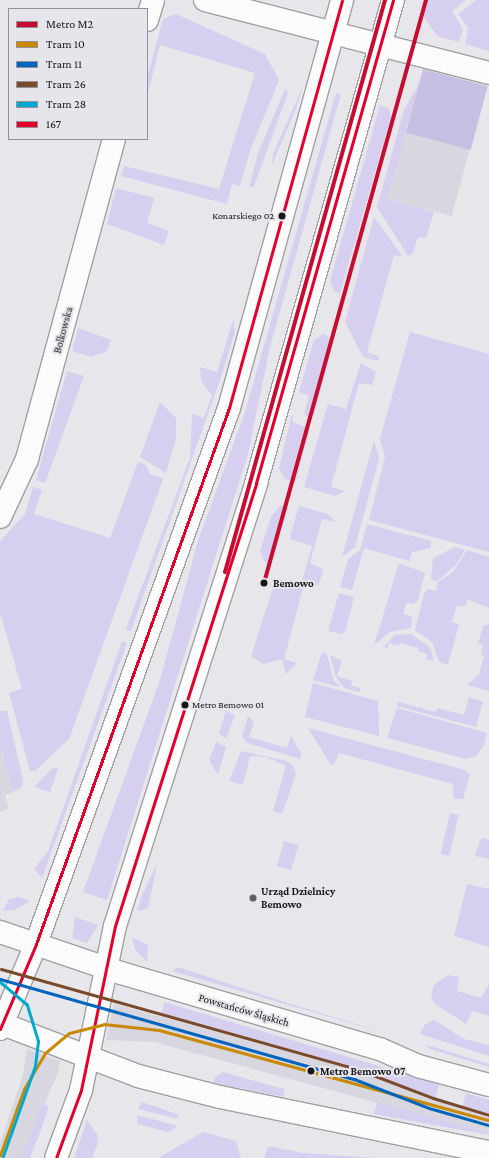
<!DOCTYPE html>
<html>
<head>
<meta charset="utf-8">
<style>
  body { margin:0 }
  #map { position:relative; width:489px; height:1158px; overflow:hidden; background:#e7e6ea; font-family:"Crimson Pro",serif }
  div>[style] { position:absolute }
  .built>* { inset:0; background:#d8d6df; transform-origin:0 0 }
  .green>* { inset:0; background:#d6cfef; transform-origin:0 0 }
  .forest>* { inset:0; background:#c8c0e2; transform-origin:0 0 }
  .roads { filter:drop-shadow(1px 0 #a0a0a2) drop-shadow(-1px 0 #a0a0a2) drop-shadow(0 1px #a0a0a2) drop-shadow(0 -1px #a0a0a2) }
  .street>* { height:22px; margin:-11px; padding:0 11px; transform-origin:11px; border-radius:11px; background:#fbfbfc }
  .secondary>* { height:22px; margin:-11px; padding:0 11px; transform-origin:11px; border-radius:11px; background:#fbfbfc }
  .bus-1>* { height:3px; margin:-1.5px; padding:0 1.5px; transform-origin:1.5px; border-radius:1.5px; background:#e4002b }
  .tram-1>* { height:3px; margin:-1.5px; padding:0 1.5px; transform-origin:1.5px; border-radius:1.5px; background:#ca8905 }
  .tram-2>* { height:3px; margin:-1.5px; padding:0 1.5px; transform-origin:1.5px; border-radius:1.5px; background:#0065bd }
  .tram-3>* { height:3px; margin:-1.5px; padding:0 1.5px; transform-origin:1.5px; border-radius:1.5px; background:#7a4b2a }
  .tram-4>* { height:3px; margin:-1.5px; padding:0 1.5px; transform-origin:1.5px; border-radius:1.5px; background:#00a9ce }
  .metro-1>* { height:4px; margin:-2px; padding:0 2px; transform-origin:2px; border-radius:2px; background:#c60c30 }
  .dots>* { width:11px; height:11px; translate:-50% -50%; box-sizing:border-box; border:2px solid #e6e5eb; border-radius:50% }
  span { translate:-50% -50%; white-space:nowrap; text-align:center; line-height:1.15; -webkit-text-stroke:4px #e6e5eb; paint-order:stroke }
  .bus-label { font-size:10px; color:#161618 }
  .right { translate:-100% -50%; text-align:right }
  .left { translate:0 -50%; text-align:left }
  .street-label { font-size:11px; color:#161618 }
  .stop-label { font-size:11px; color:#161618; font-weight:700 }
  .poi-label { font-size:11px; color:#161618; font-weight:700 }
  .legend { position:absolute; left:8px; top:8px; width:140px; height:132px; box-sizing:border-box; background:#e6e5eb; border:1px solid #939297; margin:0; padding:5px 7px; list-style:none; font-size:12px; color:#161618 }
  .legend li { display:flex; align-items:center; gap:8px; height:20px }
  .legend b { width:20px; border:1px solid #939297 }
</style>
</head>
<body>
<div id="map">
  <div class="built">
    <div style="left:405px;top:132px;width:67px;height:69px;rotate:15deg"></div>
    <div style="clip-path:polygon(0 744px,13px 792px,5px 795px,9px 809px,0 812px)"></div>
    <div style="clip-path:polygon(114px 1004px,356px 1070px,435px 1100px,489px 1115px,489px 1133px,154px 1042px,106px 1040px)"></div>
    <div style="clip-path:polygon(27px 1049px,60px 1061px,59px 1070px,22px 1158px,0 1158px,0 1143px,23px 1075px)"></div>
  </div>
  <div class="green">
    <div style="clip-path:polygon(424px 0,466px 0,452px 11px,463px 29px,459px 42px,437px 36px,421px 12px)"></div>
    <div style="clip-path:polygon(476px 0,489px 0,489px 51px,465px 44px,468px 28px,458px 14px)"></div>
    <div style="clip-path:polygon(176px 14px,265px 54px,279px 80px,250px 151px,240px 186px,232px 184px,227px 204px,121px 176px,124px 166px,219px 189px,255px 73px,160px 45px,147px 97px,147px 78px,163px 19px)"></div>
    <div style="clip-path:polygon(304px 84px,295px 111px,272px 165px,273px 154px)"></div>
    <div style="clip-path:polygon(419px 84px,387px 199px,434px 212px,426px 238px,418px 237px,413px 253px,408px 256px,377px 207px,404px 110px)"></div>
    <div style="clip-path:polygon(285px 89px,288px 93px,254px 186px,249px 188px,258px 153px)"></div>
    <div style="clip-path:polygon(336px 93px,341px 94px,270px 347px,248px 454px,107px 900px,83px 892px,160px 680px,198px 541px,245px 412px)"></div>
    <div style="clip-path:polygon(380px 105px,389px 109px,391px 117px,340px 293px,335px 292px,330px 281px)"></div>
    <div style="clip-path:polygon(116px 188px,154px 198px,147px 223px,169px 231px,164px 245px,107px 224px)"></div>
    <div style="clip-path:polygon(374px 217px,403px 257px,394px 255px,367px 352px,378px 356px,379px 361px,363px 357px,345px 322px)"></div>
    <div style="clip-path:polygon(233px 320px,235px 332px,220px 380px,131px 631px,126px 629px,190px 458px,192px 414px,204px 418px,212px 395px,201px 381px,200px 367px,217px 372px)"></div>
    <div style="clip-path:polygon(78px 328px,111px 340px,107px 351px,91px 357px,72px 351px)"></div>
    <div style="clip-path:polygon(410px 332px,489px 354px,489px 552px,369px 520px,385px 457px,380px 439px)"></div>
    <div style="clip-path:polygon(323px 334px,334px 340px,314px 415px,310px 417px,304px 415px,309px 395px,299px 392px,314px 340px)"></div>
    <div style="clip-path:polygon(361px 363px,376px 372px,372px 385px,359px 383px,331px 487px,345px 491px,335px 496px,304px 487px,327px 407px,328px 404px,346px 409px)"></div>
    <div style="clip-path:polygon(67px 371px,84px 376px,45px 483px,36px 480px)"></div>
    <div style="clip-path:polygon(160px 402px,176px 418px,176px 438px,166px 473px,140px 457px)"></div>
    <div style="clip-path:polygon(292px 414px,293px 422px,310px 429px,295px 483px,284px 478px,279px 468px)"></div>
    <div style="clip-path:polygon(374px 440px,379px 458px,355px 547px,342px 557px)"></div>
    <div style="clip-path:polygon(138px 462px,146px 465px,150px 474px,163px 479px,69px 739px,35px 771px,30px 771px,9px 693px,22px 689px,0 613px,0 541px,25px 514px,33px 487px,42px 490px,34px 514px,110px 538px)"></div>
    <div style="clip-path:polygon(289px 505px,271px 562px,265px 563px,260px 551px,271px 517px,280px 506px)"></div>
    <div style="clip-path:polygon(299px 506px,328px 514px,336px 522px,322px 519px,310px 563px,323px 569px,319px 585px,304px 584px,284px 659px,297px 663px,286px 674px,282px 659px,264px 664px,251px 657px,276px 578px,301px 585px,312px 546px,291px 539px,290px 536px)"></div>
    <div style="clip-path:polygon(367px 524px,431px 541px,431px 548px,412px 552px,409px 561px,364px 548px,352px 590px,340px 587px,348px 559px,360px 550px)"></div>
    <div style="clip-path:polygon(455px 547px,465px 550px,456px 565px,437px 581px,431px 579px,433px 558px)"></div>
    <div style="clip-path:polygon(467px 550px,489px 557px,489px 608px,467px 599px,465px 607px,457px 605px,452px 622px,459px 624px,448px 665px,439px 662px,432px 642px,415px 630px,424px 594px,428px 589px,436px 591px,438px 582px,453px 572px)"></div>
    <div style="clip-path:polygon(399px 563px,425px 573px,418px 600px,414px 604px,407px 602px,403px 614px,412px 616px,411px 628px,390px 632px,374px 645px)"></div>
    <div style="clip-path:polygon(339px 593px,354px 597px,345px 632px,340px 634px,328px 631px)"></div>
    <div style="clip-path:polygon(489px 624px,489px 691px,467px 685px,479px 674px,484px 656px,481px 655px,483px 645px,478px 644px,483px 626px)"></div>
    <div style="clip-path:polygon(411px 634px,430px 647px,434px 661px,426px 659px,427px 654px,418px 651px,418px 648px,400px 643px,399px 646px,389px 643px,388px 648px,383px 647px,395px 635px)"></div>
    <div style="clip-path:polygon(122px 641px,127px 643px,42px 878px,34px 869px,48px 851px)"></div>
    <div style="clip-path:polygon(322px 652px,327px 654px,333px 679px,340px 687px,313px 680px)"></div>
    <div style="clip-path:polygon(330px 655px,342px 661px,337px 676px,352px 681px,351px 686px,361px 688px,359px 692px,344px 688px,336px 677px)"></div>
    <div style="clip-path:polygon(313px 683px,378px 701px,379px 736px,305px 717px)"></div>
    <div style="clip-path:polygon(469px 697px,483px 702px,476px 727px,397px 706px,398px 702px,436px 712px,437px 708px,464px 715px)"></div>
    <div style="clip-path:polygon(397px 708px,487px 733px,484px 746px,476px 756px,466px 759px,387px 738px)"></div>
    <div style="clip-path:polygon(0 711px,7px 711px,23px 780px,22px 787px,13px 792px,0 744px)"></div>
    <div style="clip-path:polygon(226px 711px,235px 715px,226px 738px,219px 734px)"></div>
    <div style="clip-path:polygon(248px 716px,254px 722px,249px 737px,287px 748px,291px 736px,301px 753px,300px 759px,247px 743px,242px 736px)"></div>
    <div style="clip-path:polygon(308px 728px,465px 770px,470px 774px,463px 799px,454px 799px,453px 784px,339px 753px,335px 763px,331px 765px)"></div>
    <div style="clip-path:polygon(216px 742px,226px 747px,218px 775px,209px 760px)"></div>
    <div style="clip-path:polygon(241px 751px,287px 761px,294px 767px,296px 774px,282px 814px,273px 811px,286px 766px,266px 757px,250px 756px,243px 785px,229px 781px)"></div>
    <div style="clip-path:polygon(54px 767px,58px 769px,50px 792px,34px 787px)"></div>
    <div style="left:450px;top:813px;width:9px;height:42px;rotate:13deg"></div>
    <div style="clip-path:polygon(484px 838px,489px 840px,489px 859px,475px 856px,480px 840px)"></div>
    <div style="left:284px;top:841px;width:15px;height:26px;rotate:16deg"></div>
    <div style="clip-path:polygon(157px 864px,148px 908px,137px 911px,142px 895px)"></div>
    <div style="clip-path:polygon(467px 884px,489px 889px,489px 947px,454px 936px)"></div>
    <div style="clip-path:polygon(19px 897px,30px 901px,15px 910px,3px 911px,9px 899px)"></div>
    <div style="clip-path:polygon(75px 917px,98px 925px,87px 943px,72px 938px)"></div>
    <div style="clip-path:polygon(132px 937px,148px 945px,147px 962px,135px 949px)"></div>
    <div style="clip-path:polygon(178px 967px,281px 1001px,405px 1039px,172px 971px)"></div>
    <div style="clip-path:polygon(448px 975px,459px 977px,457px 991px,481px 998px,489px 984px,489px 1016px,472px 1011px,466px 1024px,434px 1003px,431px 994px,435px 984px)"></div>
    <div style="clip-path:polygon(164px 1002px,439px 1084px,435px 1100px,371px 1074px,161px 1016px)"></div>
    <div style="clip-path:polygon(434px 1020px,464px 1039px,489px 1045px,489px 1056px,420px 1034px,425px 1024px)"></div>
    <div style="clip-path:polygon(424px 1044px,489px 1064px,489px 1067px,430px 1049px)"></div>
    <div style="clip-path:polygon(223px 1072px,284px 1089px,284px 1097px,213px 1083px,215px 1077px)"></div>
    <div style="clip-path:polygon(466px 1093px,489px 1100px,489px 1115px,462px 1108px)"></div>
    <div style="clip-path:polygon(142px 1102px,177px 1114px,179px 1119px,138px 1109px)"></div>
    <div style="clip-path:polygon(377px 1102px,489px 1133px,489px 1135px,374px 1114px)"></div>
    <div style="clip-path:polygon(42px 1104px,49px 1106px,42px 1127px,30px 1158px,22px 1158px)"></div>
    <div style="clip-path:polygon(137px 1115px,178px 1126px,168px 1132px,138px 1124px)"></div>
    <div style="clip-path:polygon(87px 1120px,97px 1134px,98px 1143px,92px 1158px,74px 1158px)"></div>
    <div style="clip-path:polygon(203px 1132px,236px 1141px,241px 1158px,158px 1158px)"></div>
    <div style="clip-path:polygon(268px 1146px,303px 1153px,376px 1158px,264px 1158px)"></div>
  </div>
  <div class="forest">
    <div style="left:423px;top:69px;width:67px;height:66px;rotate:15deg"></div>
  </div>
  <div class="roads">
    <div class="street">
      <div style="left:205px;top:0;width:293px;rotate:14.4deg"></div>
      <div style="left:147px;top:20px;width:21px;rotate:-73deg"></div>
      <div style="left:0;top:517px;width:64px;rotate:-65deg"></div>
      <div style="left:27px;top:459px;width:332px;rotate:-74.8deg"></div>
    </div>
    <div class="secondary">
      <div style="left:0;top:932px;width:128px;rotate:18.7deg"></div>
      <div style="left:121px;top:973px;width:270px;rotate:16.4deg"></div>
      <div style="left:380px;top:1049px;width:42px;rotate:24.1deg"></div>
      <div style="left:418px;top:1066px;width:73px;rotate:15deg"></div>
      <div style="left:0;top:1023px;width:148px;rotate:21deg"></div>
      <div style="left:138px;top:1076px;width:85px;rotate:14.4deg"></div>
      <div style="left:220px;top:1097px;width:275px;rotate:11.6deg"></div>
      <div style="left:0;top:1029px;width:92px;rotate:-67deg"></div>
      <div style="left:36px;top:944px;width:570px;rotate:-70.2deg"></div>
      <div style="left:229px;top:408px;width:423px;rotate:-74.5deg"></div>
      <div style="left:56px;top:1158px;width:72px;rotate:-69.8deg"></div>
      <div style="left:81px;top:1090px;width:167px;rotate:-78.3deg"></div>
      <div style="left:115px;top:926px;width:465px;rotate:-72.3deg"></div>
      <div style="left:256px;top:483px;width:502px;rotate:-74.16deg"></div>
    </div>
  </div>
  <div class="bus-1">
    <div style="left:0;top:1029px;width:92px;rotate:-67deg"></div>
    <div style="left:36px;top:944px;width:570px;rotate:-70.2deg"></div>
    <div style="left:229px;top:408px;width:423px;rotate:-74.5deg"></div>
    <div style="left:56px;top:1158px;width:72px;rotate:-69.8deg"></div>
    <div style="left:81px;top:1090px;width:167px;rotate:-78.3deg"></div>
    <div style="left:115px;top:926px;width:465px;rotate:-72.3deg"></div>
    <div style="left:256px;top:483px;width:502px;rotate:-74.16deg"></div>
  </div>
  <div class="tram-1">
    <div style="left:0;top:1155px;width:70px;rotate:-70deg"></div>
    <div style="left:24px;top:1089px;width:42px;rotate:-59.7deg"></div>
    <div style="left:45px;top:1053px;width:31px;rotate:-40deg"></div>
    <div style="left:69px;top:1033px;width:36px;rotate:-14deg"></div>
    <div style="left:104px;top:1024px;width:55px;rotate:6.2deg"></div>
    <div style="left:159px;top:1030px;width:342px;rotate:15.3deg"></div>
  </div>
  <div class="tram-2">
    <div style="left:0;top:979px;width:368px;rotate:15.8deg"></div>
    <div style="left:354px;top:1079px;width:80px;rotate:21.1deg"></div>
    <div style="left:429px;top:1108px;width:61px;rotate:16.1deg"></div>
  </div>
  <div class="tram-3">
    <div style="left:1px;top:969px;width:370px;rotate:15.7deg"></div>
    <div style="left:357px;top:1069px;width:81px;rotate:20.9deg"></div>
    <div style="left:433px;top:1098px;width:59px;rotate:16.9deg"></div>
  </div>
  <div class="tram-4">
    <div style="left:0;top:982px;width:35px;rotate:40deg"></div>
    <div style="left:27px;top:1005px;width:38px;rotate:73deg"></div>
    <div style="left:38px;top:1041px;width:25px;rotate:97deg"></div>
    <div style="left:35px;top:1066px;width:96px;rotate:109.6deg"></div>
  </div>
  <div class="metro-1">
    <div style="left:225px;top:572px;width:594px;rotate:-74.37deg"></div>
    <div style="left:264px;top:583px;width:605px;rotate:-74.47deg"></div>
  </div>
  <div class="dots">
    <div style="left:282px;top:216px;background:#161618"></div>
    <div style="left:264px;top:583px;background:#161618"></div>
    <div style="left:185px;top:705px;background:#161618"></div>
    <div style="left:253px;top:898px;background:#5f5f62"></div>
    <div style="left:311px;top:1071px;background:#161618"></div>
  </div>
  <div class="bus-label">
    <span class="right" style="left:274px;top:216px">Konarskiego 02</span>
    <span class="left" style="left:192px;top:705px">Metro Bemowo 01</span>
  </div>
  <div class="street-label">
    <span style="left:63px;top:330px;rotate:-75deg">Bolkowska</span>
    <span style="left:244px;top:1010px;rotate:16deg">Powstańców Śląskich</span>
  </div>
  <div class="stop-label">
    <span class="left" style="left:273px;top:583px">Bemowo</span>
    <span class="left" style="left:320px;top:1071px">Metro Bemowo 07</span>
  </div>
  <div class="poi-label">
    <span class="left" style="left:261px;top:898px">Urząd Dzielnicy<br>Bemowo</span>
  </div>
  <ul class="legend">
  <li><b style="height:5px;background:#c60c30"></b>Metro M2</li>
  <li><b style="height:5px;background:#ca8905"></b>Tram 10</li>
  <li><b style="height:5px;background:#0065bd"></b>Tram 11</li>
  <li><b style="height:5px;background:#7a4b2a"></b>Tram 26</li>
  <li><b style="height:5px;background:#00a9ce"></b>Tram 28</li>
  <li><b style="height:5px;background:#e4002b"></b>167</li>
  </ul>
</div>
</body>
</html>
